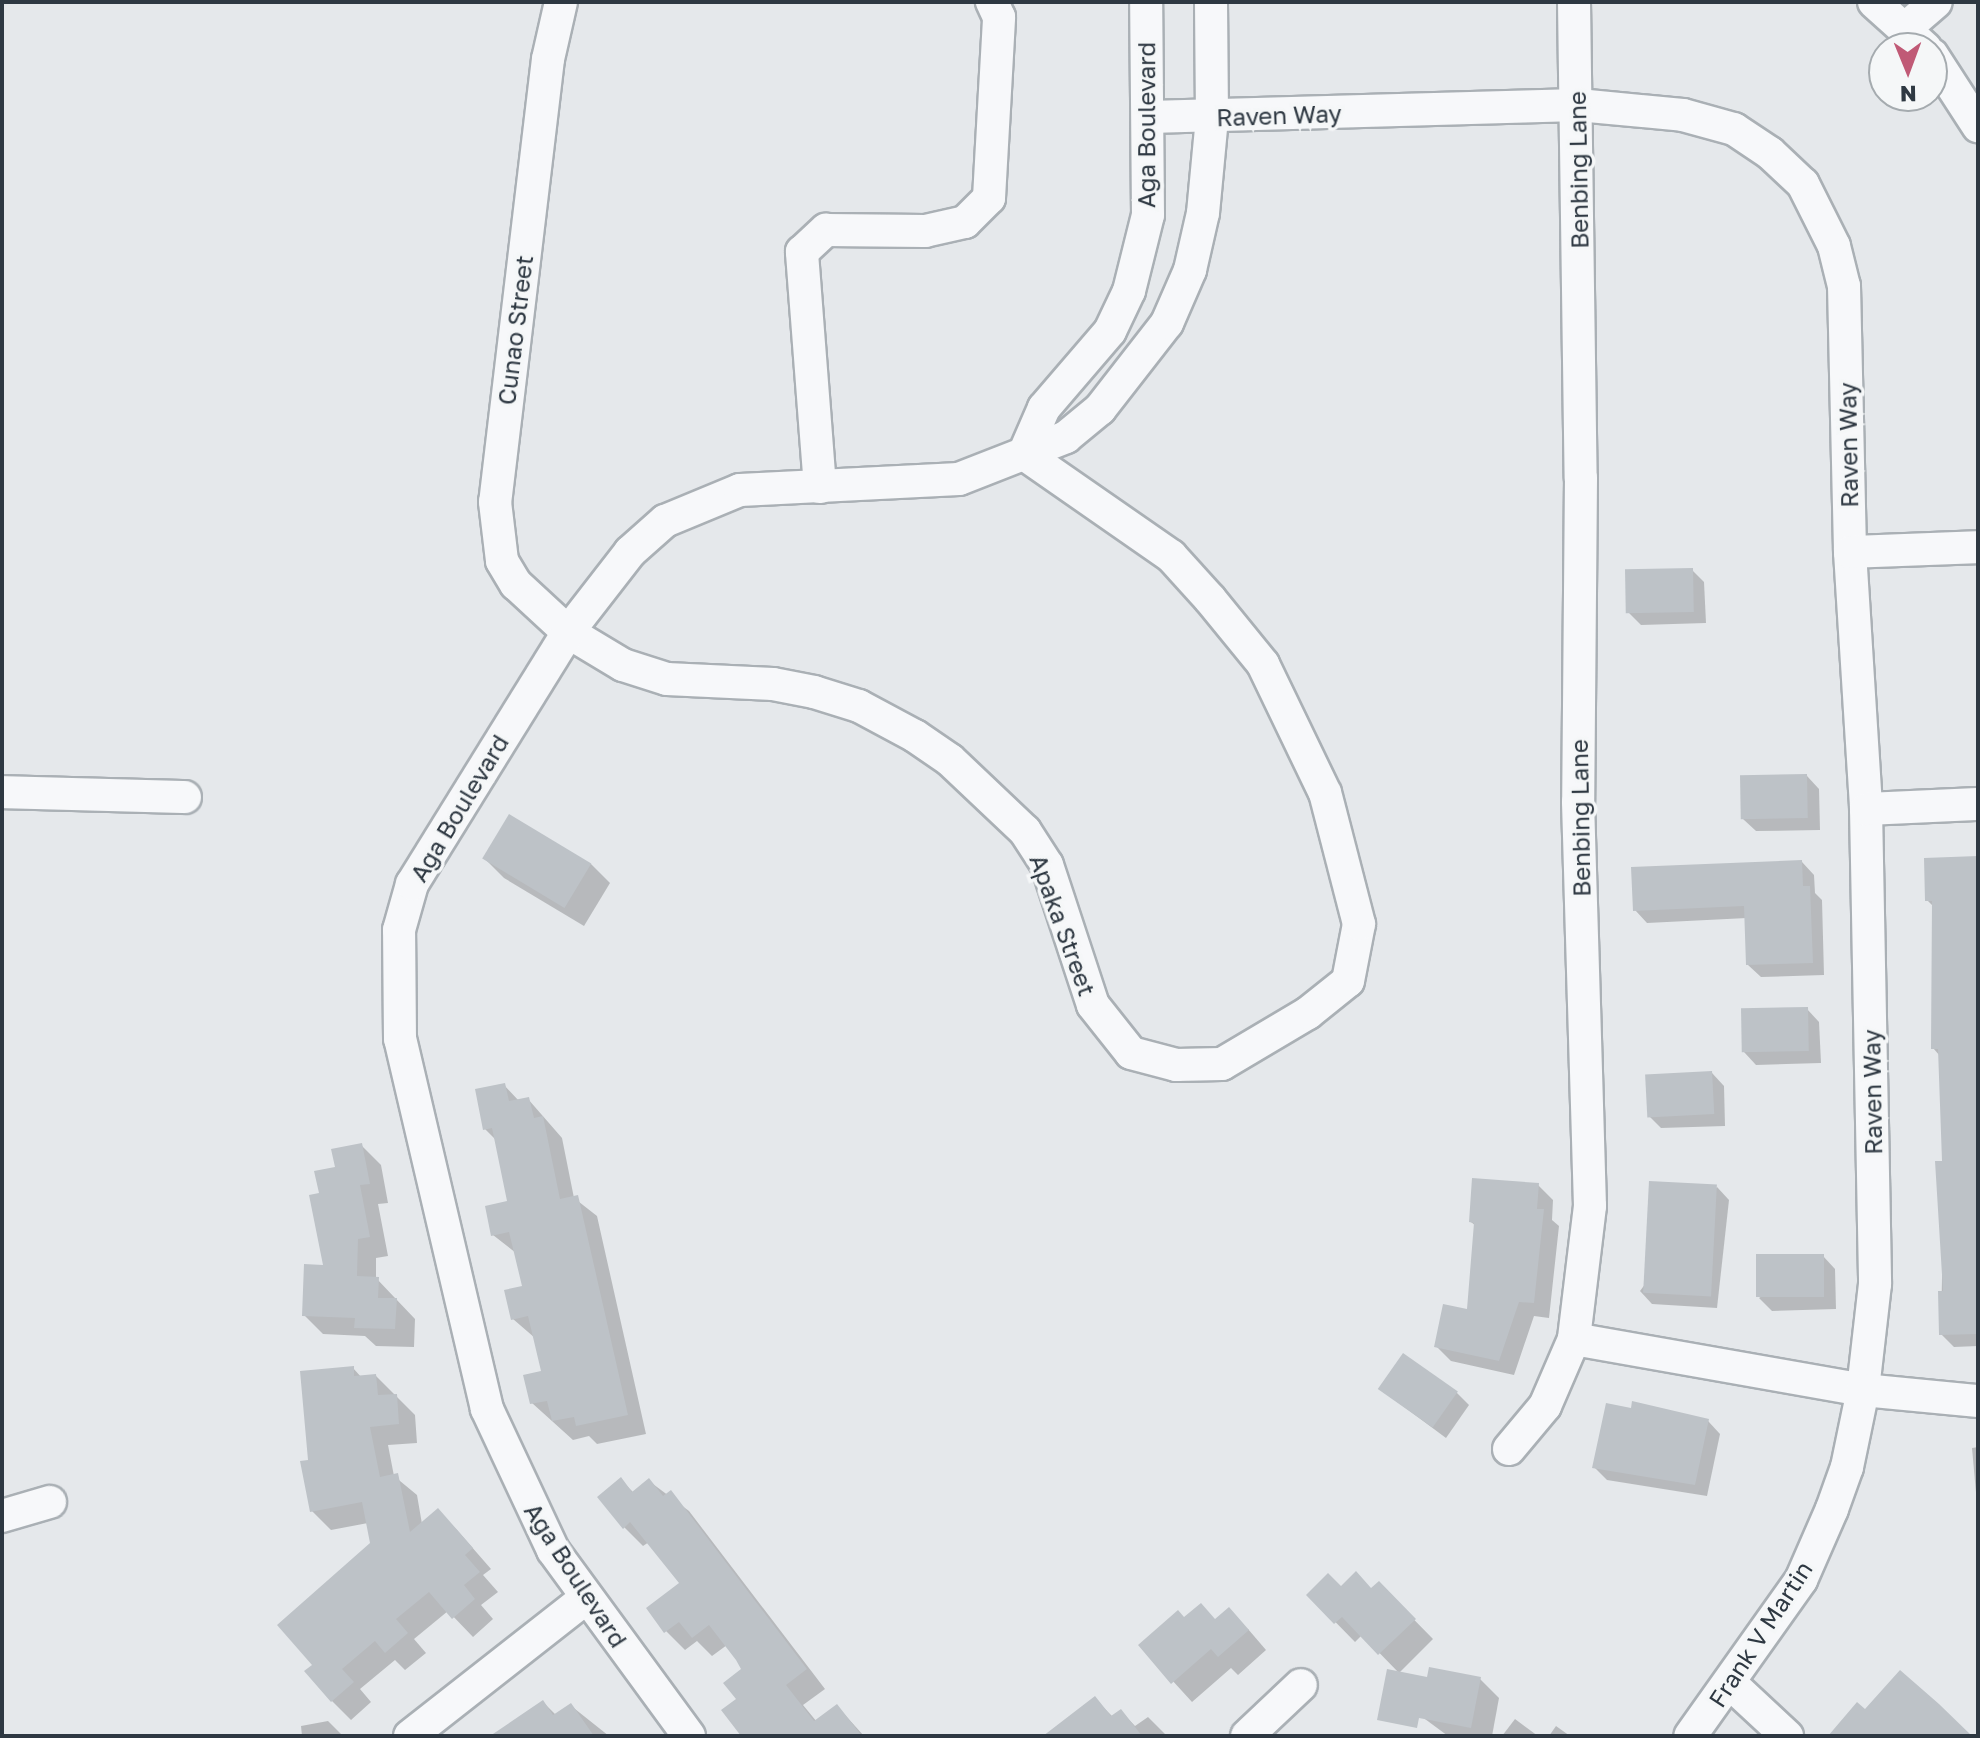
<!DOCTYPE html>
<html>
<head>
<meta charset="utf-8">
<style>
  body { margin:0 }
  #map { position:relative; width:1980px; height:1738px; overflow:hidden; background:#e5e8eb; font-family:"Golos Text",sans-serif }
  div>[style] { position:absolute }
  .shadow>* { inset:0; background:#0003 }
  .building>* { inset:0; background:#bdc2c7; transform-origin:0 0 }
  .roads { filter:drop-shadow(2px 0 #aab0b5) drop-shadow(-2px 0 #aab0b5) drop-shadow(0 2px #aab0b5) drop-shadow(0 -2px #aab0b5) }
  .street>* { height:32px; margin:-16px; padding:0 16px; transform-origin:16px; border-radius:16px; background:#f7f8fa }
  span { translate:-50% -50%; white-space:nowrap; text-align:center; line-height:1.15; -webkit-text-stroke:7px #f5f7f8; paint-order:stroke }
  .street-label { font-size:24px; color:#2e3842 }
  .frame { position:absolute; inset:0; border:4px solid #2e3842; pointer-events:none }
  .north { position:absolute; left:1868px; top:32px; width:80px; height:80px; box-sizing:border-box; background:#f5f7f8; border:2px solid #a5abaf; border-radius:50%; rotate:179deg; font-size:22px; font-weight:700; line-height:32px; text-align:center; color:#2e3842 }
  .north::after { content:''; display:block; margin:auto; width:28px; height:36px; background:#c05a76; clip-path:polygon(50% 0,100% 100%,50% 72%,0 100%) }
</style>
</head>
<body>
<div id="map">
  <div class="shadow">
    <div style="clip-path:polygon(1692px 570px,1704px 582px,1706px 623px,1641px 625px,1629px 613px)"></div>
    <div style="clip-path:polygon(1807px 776px,1819px 789px,1820px 830px,1756px 831px,1743px 819px)"></div>
    <div style="clip-path:polygon(1978px 858px,1978px 1346px,1954px 1347px,1941px 1334px,1944px 1163px,1940px 1056px,1933px 1048px,1934px 907px,1927px 900px)"></div>
    <div style="clip-path:polygon(485px 859px,591px 864px,610px 883px,584px 926px,504px 878px)"></div>
    <div style="clip-path:polygon(1802px 862px,1814px 875px,1815px 893px,1822px 900px,1824px 975px,1761px 977px,1748px 965px,1747px 918px,1647px 923px,1635px 910px)"></div>
    <div style="clip-path:polygon(1807px 1009px,1819px 1022px,1821px 1063px,1756px 1065px,1744px 1052px)"></div>
    <div style="clip-path:polygon(1712px 1073px,1724px 1086px,1725px 1126px,1661px 1128px,1649px 1116px)"></div>
    <div style="clip-path:polygon(504px 1085px,519px 1101px,528px 1099px,562px 1138px,574px 1198px,597px 1216px,646px 1434px,597px 1444px,589px 1436px,573px 1440px,532px 1403px,543px 1372px,535px 1338px,513px 1319px,524px 1288px,516px 1253px,493px 1235px,510px 1202px,497px 1141px,485px 1129px)"></div>
    <div style="clip-path:polygon(361px 1145px,381px 1165px,388px 1203px,378px 1204px,388px 1256px,376px 1258px,376px 1278px,415px 1319px,414px 1347px,376px 1346px,365px 1336px,323px 1334px,304px 1315px,325px 1267px,321px 1194px)"></div>
    <div style="clip-path:polygon(1538px 1185px,1553px 1200px,1552px 1220px,1559px 1226px,1549px 1318px,1534px 1316px,1514px 1375px,1451px 1361px,1436px 1346px,1468px 1312px,1476px 1226px,1471px 1222px)"></div>
    <div style="clip-path:polygon(1717px 1187px,1729px 1200px,1717px 1308px,1652px 1304px,1640px 1291px)"></div>
    <div style="clip-path:polygon(1823px 1256px,1835px 1269px,1836px 1309px,1772px 1311px,1759px 1298px)"></div>
    <div style="clip-path:polygon(353px 1368px,362px 1378px,376px 1376px,415px 1415px,417px 1443px,388px 1445px,394px 1476px,417px 1495px,422px 1524px,438px 1511px,457px 1530px,491px 1569px,483px 1575px,498px 1592px,481px 1605px,493px 1619px,473px 1637px,448px 1611px,414px 1639px,426px 1653px,405px 1670px,395px 1660px,360px 1689px,371px 1702px,351px 1720px,332px 1701px,314px 1665px,372px 1544px,368px 1523px,331px 1530px,312px 1511px,310px 1461px)"></div>
    <div style="clip-path:polygon(1380px 1389px,1457px 1393px,1469px 1405px,1446px 1438px)"></div>
    <div style="clip-path:polygon(1708px 1421px,1720px 1434px,1707px 1496px,1607px 1480px,1594px 1467px)"></div>
    <div style="clip-path:polygon(1978px 1447px,1978px 1515px,1972px 1448px)"></div>
    <div style="clip-path:polygon(621px 1480px,634px 1493px,649px 1481px,689px 1511px,825px 1689px,803px 1705px,817px 1722px,837px 1706px,864px 1736px,744px 1736px,739px 1700px,743px 1669px,727px 1645px,712px 1656px,697px 1641px,685px 1650px,666px 1631px,682px 1583px,649px 1542px,643px 1546px,624px 1527px)"></div>
    <div style="clip-path:polygon(1379px 1584px,1433px 1639px,1399px 1673px,1362px 1635px,1355px 1642px,1309px 1595px,1372px 1590px)"></div>
    <div style="clip-path:polygon(1216px 1621px,1248px 1629px,1266px 1650px,1238px 1675px,1231px 1668px,1192px 1702px,1140px 1645px)"></div>
    <div style="clip-path:polygon(1428px 1679px,1480px 1679px,1499px 1698px,1492px 1736px,1448px 1736px,1406px 1705px)"></div>
    <div style="clip-path:polygon(1095px 1699px,1113px 1717px,1121px 1711px,1135px 1726px,1148px 1717px,1167px 1736px,1048px 1736px)"></div>
    <div style="clip-path:polygon(543px 1702px,556px 1715px,570px 1705px,609px 1736px,492px 1736px)"></div>
    <div style="clip-path:polygon(1515px 1719px,1538px 1736px,1502px 1736px)"></div>
    <div style="clip-path:polygon(328px 1721px,343px 1736px,302px 1736px,301px 1726px)"></div>
    <div style="clip-path:polygon(1556px 1726px,1570px 1736px,1549px 1736px)"></div>
  </div>
  <div class="building">
    <div style="left:1693px;top:568px;width:44px;height:68px;rotate:89deg"></div>
    <div style="left:1807px;top:774px;width:44px;height:67px;rotate:89deg"></div>
    <div style="left:509px;top:814px;width:96px;height:52px;rotate:31deg"></div>
    <div style="clip-path:polygon(1978px 856px,1978px 1334px,1939px 1335px,1938px 1291px,1943px 1291px,1935px 1161px,1942px 1161px,1938px 1049px,1931px 1049px,1932px 901px,1925px 901px,1924px 858px)"></div>
    <div style="clip-path:polygon(1802px 860px,1803px 886px,1810px 886px,1813px 963px,1746px 965px,1744px 906px,1633px 911px,1631px 867px)"></div>
    <div style="left:1808px;top:1007px;width:44px;height:67px;rotate:89deg"></div>
    <div style="left:1712px;top:1071px;width:43px;height:67px;rotate:87deg"></div>
    <div style="clip-path:polygon(505px 1083px,509px 1101px,529px 1097px,534px 1118px,543px 1116px,560px 1199px,578px 1195px,628px 1415px,576px 1426px,574px 1417px,552px 1421px,547px 1401px,530px 1404px,523px 1375px,541px 1371px,528px 1316px,511px 1320px,504px 1290px,522px 1286px,509px 1232px,491px 1236px,485px 1206px,507px 1201px,492px 1128px,483px 1130px,475px 1089px)"></div>
    <div style="clip-path:polygon(362px 1143px,370px 1184px,360px 1185px,370px 1237px,358px 1239px,357px 1276px,379px 1277px,378px 1298px,397px 1298px,395px 1329px,354px 1328px,355px 1318px,302px 1316px,304px 1264px,323px 1265px,309px 1195px,319px 1193px,314px 1171px,335px 1167px,331px 1149px)"></div>
    <div style="clip-path:polygon(1472px 1178px,1539px 1183px,1537px 1209px,1544px 1209px,1534px 1303px,1519px 1302px,1499px 1361px,1434px 1347px,1443px 1304px,1467px 1309px,1474px 1223px,1469px 1222px)"></div>
    <div style="left:1649px;top:1181px;width:68px;height:112px;rotate:3deg"></div>
    <div style="left:1824px;top:1254px;width:43px;height:68px;rotate:90deg"></div>
    <div style="left:1403px;top:1353px;width:67px;height:44px;rotate:35deg"></div>
    <div style="clip-path:polygon(354px 1366px,354px 1376px,376px 1374px,378px 1395px,397px 1394px,399px 1424px,370px 1427px,380px 1477px,398px 1473px,410px 1532px,438px 1508px,473px 1548px,465px 1555px,480px 1572px,464px 1585px,475px 1599px,452px 1619px,429px 1592px,396px 1619px,408px 1633px,385px 1653px,375px 1641px,342px 1669px,354px 1682px,331px 1702px,304px 1671px,312px 1665px,277px 1625px,370px 1543px,362px 1502px,310px 1512px,300px 1461px,308px 1460px,300px 1371px)"></div>
    <div style="clip-path:polygon(1632px 1401px,1709px 1419px,1695px 1485px,1592px 1468px,1606px 1403px,1631px 1408px)"></div>
    <div style="clip-path:polygon(621px 1477px,632px 1492px,649px 1478px,663px 1496px,671px 1490px,807px 1669px,786px 1685px,814px 1721px,837px 1704px,862px 1736px,741px 1736px,721px 1710px,736px 1699px,723px 1683px,741px 1669px,736px 1660px,709px 1625px,692px 1638px,679px 1622px,664px 1633px,646px 1608px,679px 1583px,630px 1522px,623px 1529px,597px 1497px)"></div>
    <div style="clip-path:polygon(1356px 1571px,1371px 1588px,1379px 1581px,1416px 1619px,1378px 1655px,1342px 1617px,1334px 1624px,1306px 1595px,1328px 1573px,1341px 1586px)"></div>
    <div style="clip-path:polygon(1201px 1603px,1215px 1619px,1229px 1607px,1249px 1630px,1218px 1657px,1211px 1649px,1171px 1684px,1138px 1645px,1178px 1610px,1184px 1617px)"></div>
    <div style="clip-path:polygon(1429px 1667px,1481px 1677px,1471px 1728px,1419px 1718px,1417px 1728px,1377px 1720px,1387px 1669px,1427px 1677px)"></div>
    <div style="clip-path:polygon(1900px 1670px,1939px 1704px,1972px 1736px,1828px 1736px,1857px 1702px,1865px 1709px)"></div>
    <div style="clip-path:polygon(1095px 1696px,1111px 1716px,1121px 1709px,1142px 1736px,1043px 1736px)"></div>
    <div style="clip-path:polygon(543px 1700px,553px 1715px,571px 1703px,594px 1736px,490px 1736px)"></div>
  </div>
  <div class="roads">
    <div class="street">
      <div style="left:561px;top:2px;width:58px;rotate:102.8deg"></div>
      <div style="left:548px;top:59px;width:446px;rotate:96.8deg"></div>
      <div style="left:495px;top:502px;width:59px;rotate:83.2deg"></div>
      <div style="left:502px;top:561px;width:27px;rotate:59deg"></div>
      <div style="left:516px;top:584px;width:71px;rotate:42.7deg"></div>
      <div style="left:568px;top:632px;width:64px;rotate:31deg"></div>
      <div style="left:623px;top:665px;width:46px;rotate:17.7deg"></div>
      <div style="left:667px;top:679px;width:106px;rotate:2.7deg"></div>
      <div style="left:773px;top:684px;width:42px;rotate:11deg"></div>
      <div style="left:814px;top:692px;width:47px;rotate:17.3deg"></div>
      <div style="left:859px;top:706px;width:64px;rotate:28.2deg"></div>
      <div style="left:915px;top:736px;width:42px;rotate:34.4deg"></div>
      <div style="left:950px;top:760px;width:103px;rotate:43.4deg"></div>
      <div style="left:1025px;top:831px;width:40px;rotate:57.1deg"></div>
      <div style="left:1047px;top:865px;width:147px;rotate:71.8deg"></div>
      <div style="left:1093px;top:1005px;width:61px;rotate:51.6deg"></div>
      <div style="left:1131px;top:1053px;width:47px;rotate:14.9deg"></div>
      <div style="left:1176px;top:1065px;width:46px;rotate:-1.2deg"></div>
      <div style="left:1222px;top:1064px;width:100px;rotate:-30.7deg"></div>
      <div style="left:1308px;top:1013px;width:51px;rotate:-38.7deg"></div>
      <div style="left:1348px;top:981px;width:58px;rotate:-79.1deg"></div>
      <div style="left:1359px;top:924px;width:135px;rotate:-104.5deg"></div>
      <div style="left:1325px;top:793px;width:143px;rotate:-115.7deg"></div>
      <div style="left:1263px;top:664px;width:84px;rotate:-129.2deg"></div>
      <div style="left:1210px;top:599px;width:58px;rotate:-132.2deg"></div>
      <div style="left:1171px;top:556px;width:179px;rotate:-145.2deg"></div>
      <div style="left:1574px;top:2px;width:476px;rotate:89.2deg"></div>
      <div style="left:1581px;top:478px;width:324px;rotate:90.5deg"></div>
      <div style="left:1578px;top:802px;width:404px;rotate:88.3deg"></div>
      <div style="left:1590px;top:1206px;width:134px;rotate:96.9deg"></div>
      <div style="left:1574px;top:1339px;width:293px;rotate:10deg"></div>
      <div style="left:1863px;top:1390px;width:116px;rotate:5.5deg"></div>
      <div style="left:1874px;top:2px;width:69px;rotate:42deg"></div>
      <div style="left:1907px;top:27px;width:38px;rotate:-41deg"></div>
      <div style="left:1932px;top:55px;width:85px;rotate:57.1deg"></div>
      <div style="left:1149px;top:117px;width:429px;rotate:-1.6deg"></div>
      <div style="left:1578px;top:105px;width:105px;rotate:5.4deg"></div>
      <div style="left:1683px;top:115px;width:53px;rotate:15.4deg"></div>
      <div style="left:1734px;top:129px;width:43px;rotate:33.7deg"></div>
      <div style="left:1770px;top:153px;width:45px;rotate:43.2deg"></div>
      <div style="left:1803px;top:184px;width:69px;rotate:63.4deg"></div>
      <div style="left:1834px;top:246px;width:41px;rotate:76deg"></div>
      <div style="left:1844px;top:286px;width:266px;rotate:88.7deg"></div>
      <div style="left:1850px;top:552px;width:257px;rotate:86.4deg"></div>
      <div style="left:1866px;top:809px;width:475px;rotate:88.9deg"></div>
      <div style="left:1875px;top:1284px;width:107px;rotate:96.5deg"></div>
      <div style="left:1863px;top:1390px;width:79px;rotate:101.7deg"></div>
      <div style="left:1847px;top:1467px;width:45px;rotate:109.7deg"></div>
      <div style="left:1832px;top:1509px;width:77px;rotate:113.6deg"></div>
      <div style="left:1801px;top:1580px;width:191px;rotate:125.4deg"></div>
      <div style="left:1024px;top:454px;width:50px;rotate:-66.5deg"></div>
      <div style="left:1044px;top:408px;width:101px;rotate:-49.4deg"></div>
      <div style="left:1110px;top:331px;width:44px;rotate:-64.6deg"></div>
      <div style="left:1129px;top:291px;width:78px;rotate:-76deg"></div>
      <div style="left:1148px;top:215px;width:213px;rotate:-90.5deg"></div>
      <div style="left:820px;top:487px;width:236px;rotate:-94.4deg"></div>
      <div style="left:802px;top:252px;width:33px;rotate:-43deg"></div>
      <div style="left:826px;top:230px;width:99px;rotate:0.6deg"></div>
      <div style="left:925px;top:231px;width:41px;rotate:-12.7deg"></div>
      <div style="left:965px;top:222px;width:34px;rotate:-45deg"></div>
      <div style="left:989px;top:198px;width:181px;rotate:-86.8deg"></div>
      <div style="left:999px;top:17px;width:17px;rotate:-115deg"></div>
      <div style="left:1850px;top:552px;width:128px;rotate:-2.2deg"></div>
      <div style="left:2px;top:792px;width:183px;rotate:1.6deg"></div>
      <div style="left:1866px;top:809px;width:112px;rotate:-2.6deg"></div>
      <div style="left:1509px;top:1449px;width:56px;rotate:-50.1deg"></div>
      <div style="left:1545px;top:1406px;width:73px;rotate:-66.6deg"></div>
      <div style="left:2px;top:1516px;width:50px;rotate:-16.3deg"></div>
      <div style="left:1730px;top:1683px;width:78px;rotate:42.9deg"></div>
      <div style="left:410px;top:1736px;width:222px;rotate:-38.1deg"></div>
      <div style="left:689px;top:1736px;width:230px;rotate:-126.2deg"></div>
      <div style="left:553px;top:1550px;width:156px;rotate:-115.1deg"></div>
      <div style="left:487px;top:1409px;width:380px;rotate:-103.2deg"></div>
      <div style="left:400px;top:1039px;width:109px;rotate:-90.5deg"></div>
      <div style="left:399px;top:930px;width:48px;rotate:-74.2deg"></div>
      <div style="left:412px;top:884px;width:296px;rotate:-58.2deg"></div>
      <div style="left:568px;top:632px;width:101px;rotate:-52.2deg"></div>
      <div style="left:630px;top:552px;width:47px;rotate:-41.5deg"></div>
      <div style="left:665px;top:521px;width:81px;rotate:-22.5deg"></div>
      <div style="left:740px;top:490px;width:219px;rotate:-2.9deg"></div>
      <div style="left:959px;top:479px;width:115px;rotate:-21.4deg"></div>
      <div style="left:1066px;top:437px;width:44px;rotate:-39.5deg"></div>
      <div style="left:1100px;top:409px;width:109px;rotate:-52.1deg"></div>
      <div style="left:1167px;top:323px;width:58px;rotate:-66.5deg"></div>
      <div style="left:1190px;top:270px;width:58px;rotate:-77.2deg"></div>
      <div style="left:1203px;top:213px;width:96px;rotate:-84.6deg"></div>
      <div style="left:1212px;top:117px;width:115px;rotate:-90.5deg"></div>
      <div style="left:1247px;top:1736px;width:74px;rotate:-43.4deg"></div>
    </div>
  </div>
  <div class="street-label">
    <span style="left:1279px;top:115px;rotate:-2deg">Raven Way</span>
    <span style="left:1146px;top:125px;rotate:-90deg">Aga Boulevard</span>
    <span style="left:1578px;top:170px;rotate:-91deg">Benbing Lane</span>
    <span style="left:515px;top:330px;rotate:-83deg">Cunao Street</span>
    <span style="left:1848px;top:445px;rotate:-91deg">Raven Way</span>
    <span style="left:459px;top:808px;rotate:-59deg">Aga Boulevard</span>
    <span style="left:1580px;top:818px;rotate:-91deg">Benbing Lane</span>
    <span style="left:1063px;top:925px;rotate:70deg">Apaka Street</span>
    <span style="left:1872px;top:1092px;rotate:-91deg">Raven Way</span>
    <span style="left:576px;top:1575px;rotate:57deg">Aga Boulevard</span>
    <span style="left:1760px;top:1634px;rotate:-57deg">Frank V Martin</span>
  </div>
  <div class="frame"></div>
  <div class="north">N</div>
</div>
</body>
</html>
